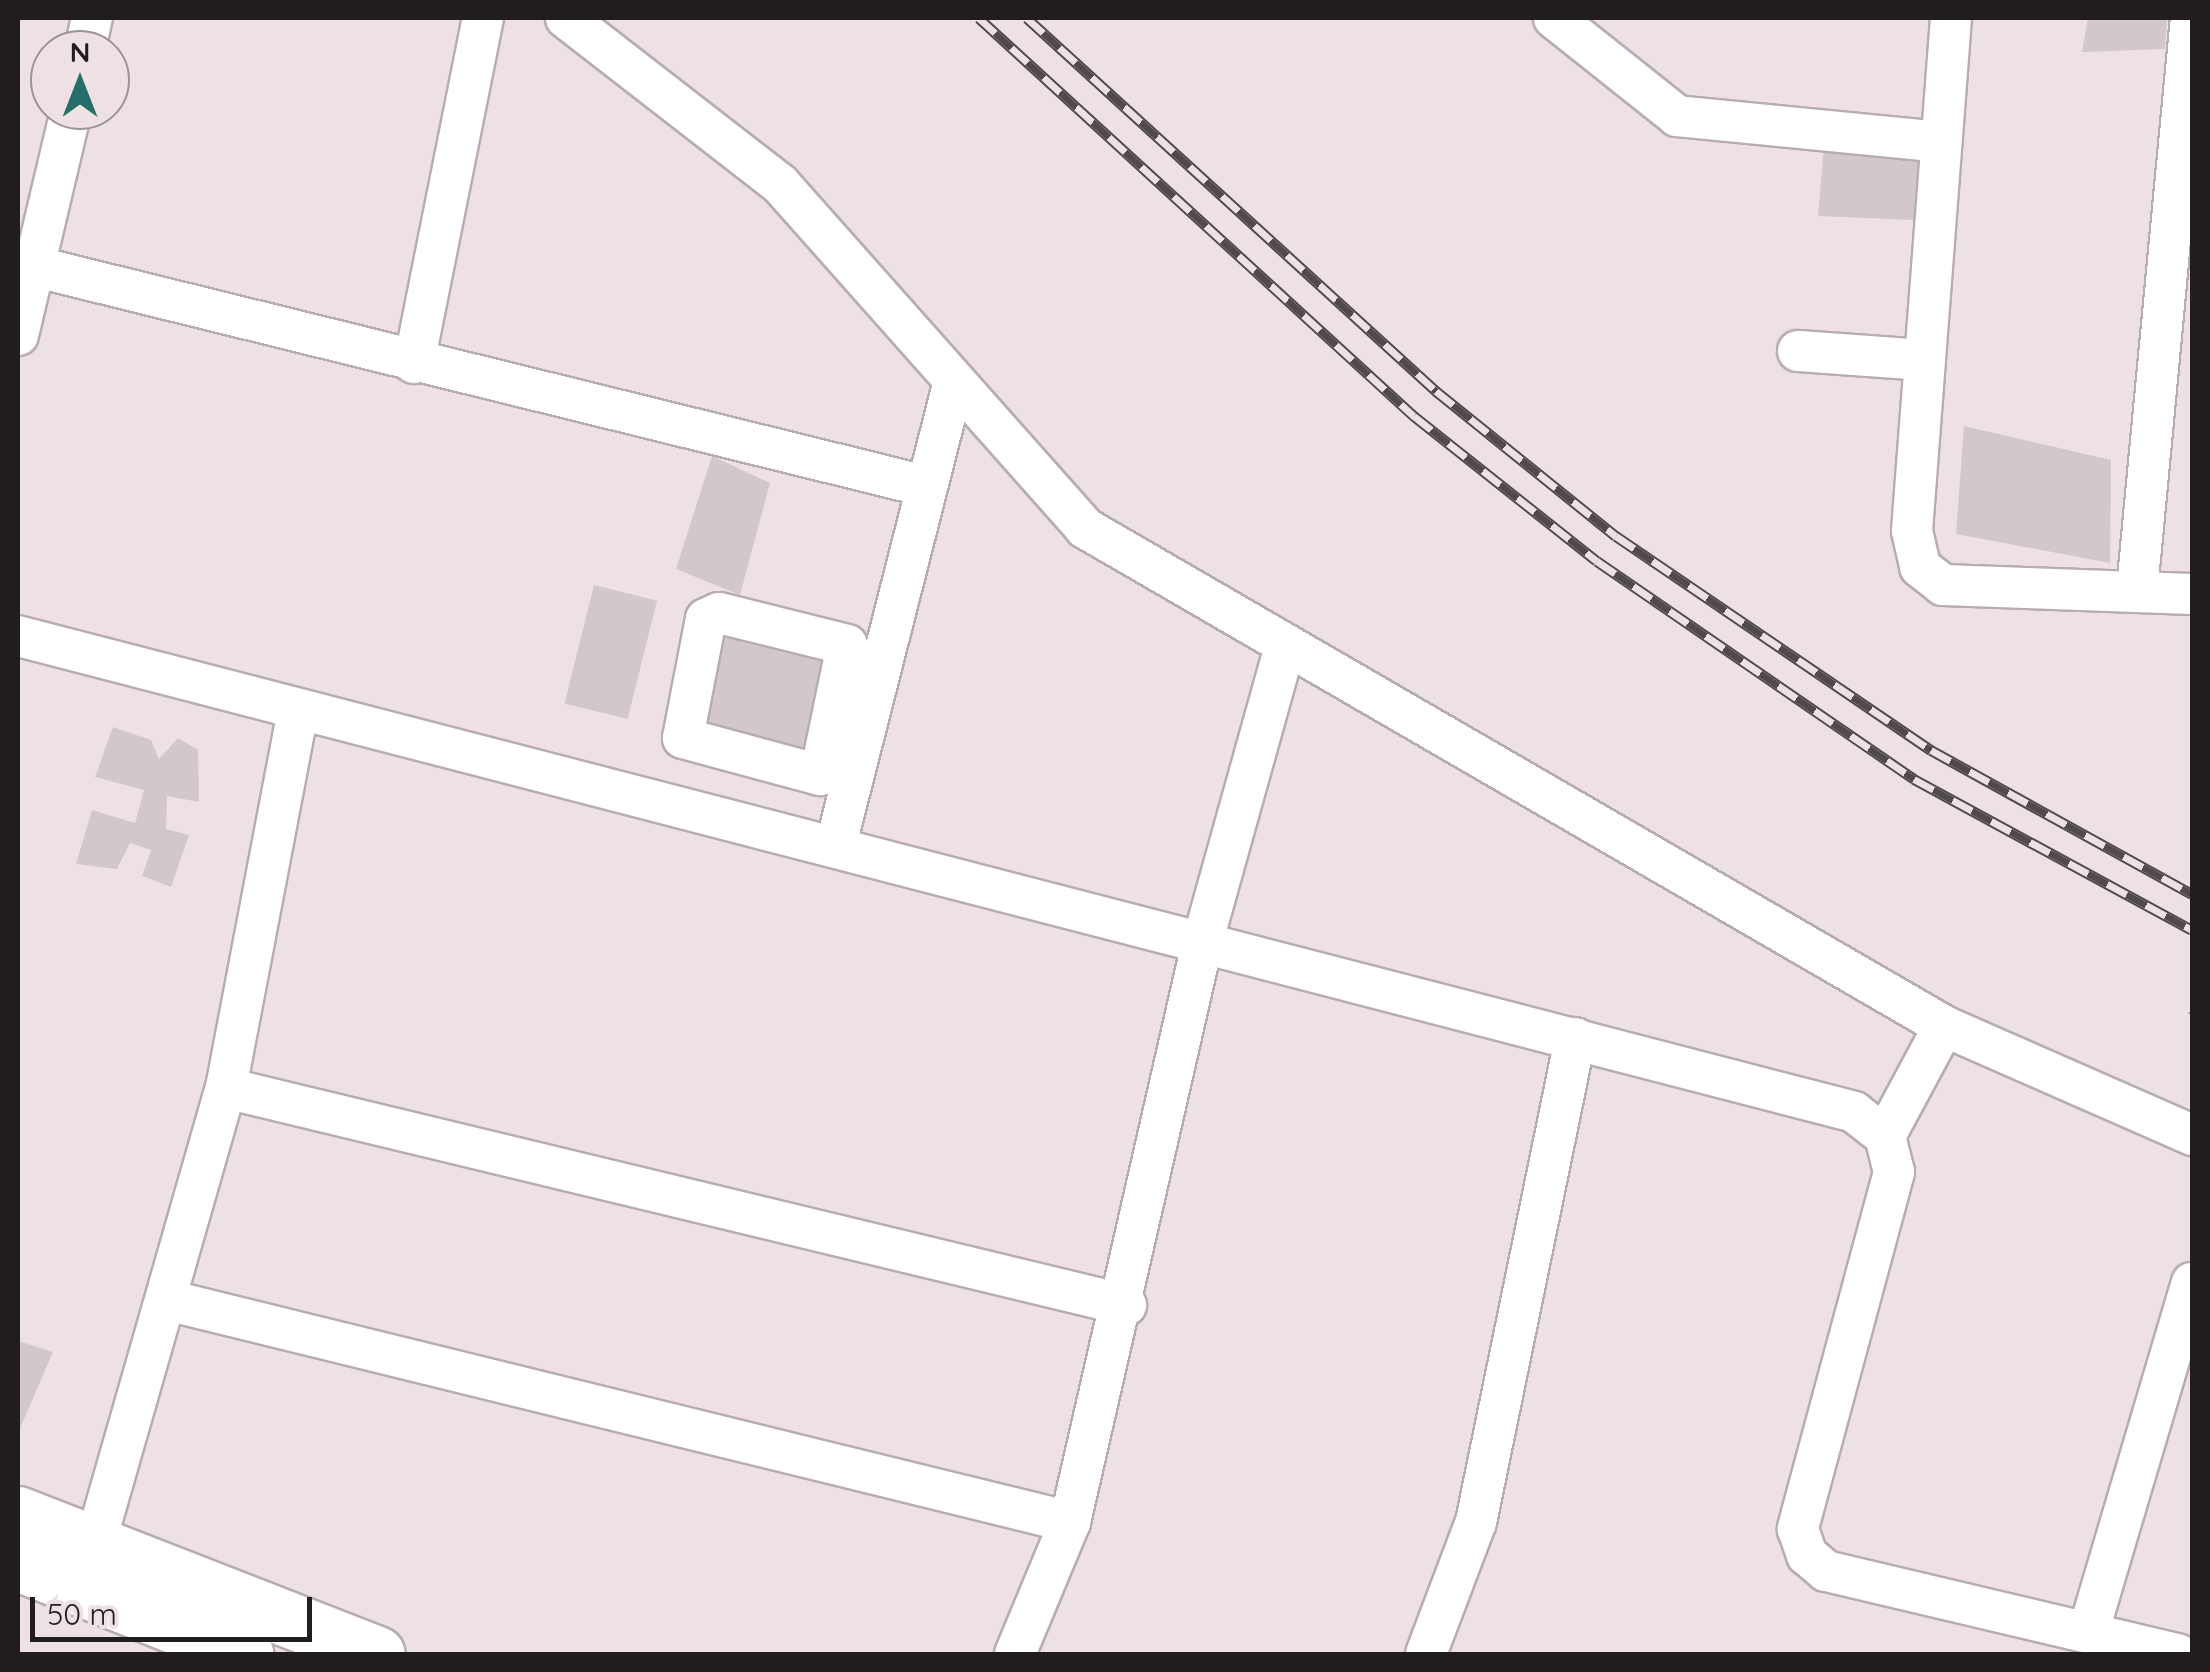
<!DOCTYPE html>
<html>
<head>
<meta charset="utf-8">
<style>
  body { margin:0 }
  #map { position:relative; width:2210px; height:1672px; overflow:hidden; background:#ede1e3; font-family:Quicksand,sans-serif }
  div>[style] { position:absolute }
  .building>* { inset:0; background:#d3c8c9; transform-origin:0 0 }
  .path>* { height:6px; margin-top:-3px; transform-origin:0; background:repeating-linear-gradient(90deg,#a89fa1 0 2.5px,transparent 0 10.5px) }
  .roads { filter:drop-shadow(2px 0 #b8adae) drop-shadow(-2px 0 #b8adae) drop-shadow(0 2px #b8adae) drop-shadow(0 -2px #b8adae) }
  .street>* { height:40px; margin:-20px; padding:0 20px; transform-origin:20px; border-radius:20px; background:#fff }
  .secondary>* { height:55px; margin:-27.5px; padding:0 27.5px; transform-origin:27.5px; border-radius:27.5px; background:#fff }
  .rail>* { height:11px; margin-top:-5.5px; transform-origin:0; background:repeating-linear-gradient(90deg,#ede1e3 0 22px,#504a4b 0 44px); box-sizing:border-box; border-block:2px solid #504a4b }
  span { translate:-50% -50%; white-space:nowrap; text-align:center; line-height:1.15; -webkit-text-stroke:8px #ede1e3; paint-order:stroke }
  .frame { position:absolute; inset:0; border:20px solid #211d1e; pointer-events:none }
  .north { position:absolute; left:30px; top:30px; width:100px; height:100px; box-sizing:border-box; background:#ede1e3; border:2px solid #9b9394; border-radius:50%; rotate:0deg; font-size:28px; font-weight:700; line-height:40px; text-align:center; color:#211d1e }
  .north::after { content:''; display:block; margin:auto; width:35px; height:45px; background:#256e68; clip-path:polygon(50% 0,100% 100%,50% 72%,0 100%) }
  .scale { position:absolute; left:30px; top:1597px; width:282px; height:45px; box-sizing:border-box; border:5px solid #211d1e; border-top:0; padding-left:12px; font-size:30px; line-height:35px; white-space:nowrap; color:#211d1e; -webkit-text-stroke:8px #ede1e3; paint-order:stroke }
</style>
</head>
<body>
<div id="map">
  <div class="building">
    <div style="clip-path:polygon(2088px 18px,2167px 18px,2165px 49px,2082px 52px)"></div>
    <div style="clip-path:polygon(1824px 146px,1922px 160px,1914px 220px,1818px 216px)"></div>
    <div style="clip-path:polygon(1964px 426px,2111px 460px,2110px 563px,1956px 534px)"></div>
    <div style="clip-path:polygon(712px 456px,770px 483px,740px 595px,676px 569px)"></div>
    <div style="left:594px;top:585px;width:65px;height:122px;rotate:14deg"></div>
    <div style="left:717px;top:622px;width:116px;height:109px;rotate:11deg"></div>
    <div style="clip-path:polygon(113px 727px,151px 740px,159px 759px,178px 738px,198px 750px,199px 802px,167px 796px,166px 829px,189px 835px,171px 887px,142px 876px,151px 850px,130px 843px,117px 869px,76px 864px,92px 810px,135px 823px,144px 790px,95px 777px)"></div>
    <div style="clip-path:polygon(18px 1341px,53px 1352px,18px 1433px)"></div>
  </div>
  <div class="path">
    <div style="left:2191px;top:1015px;width:2px;rotate:-63deg"></div>
  </div>
  <div class="roads">
    <div class="street">
      <div style="left:566px;top:18px;width:271px;rotate:37.8deg"></div>
      <div style="left:780px;top:184px;width:460px;rotate:48.4deg"></div>
      <div style="left:1085px;top:528px;width:993px;rotate:30.1deg"></div>
      <div style="left:1944px;top:1026px;width:271px;rotate:23.7deg"></div>
      <div style="left:1554px;top:18px;width:157px;rotate:38.5deg"></div>
      <div style="left:1677px;top:116px;width:265px;rotate:5.6deg"></div>
      <div style="left:1951px;top:18px;width:514px;rotate:94.35deg"></div>
      <div style="left:1912px;top:531px;width:37px;rotate:77deg"></div>
      <div style="left:1920px;top:567px;width:29px;rotate:38deg"></div>
      <div style="left:1943px;top:585px;width:249px;rotate:2.1deg"></div>
      <div style="left:85px;top:50px;width:33px;rotate:-78deg"></div>
      <div style="left:37px;top:267px;width:915px;rotate:13.85deg"></div>
      <div style="left:18px;top:335px;width:231px;rotate:-76.7deg"></div>
      <div style="left:1798px;top:351px;width:127px;rotate:4.1deg"></div>
      <div style="left:414px;top:363px;width:352px;rotate:-78.7deg"></div>
      <div style="left:2137px;top:590px;width:575px;rotate:-84.61deg"></div>
      <div style="left:719px;top:613px;width:132px;rotate:14deg"></div>
      <div style="left:847px;top:645px;width:133px;rotate:101.7deg"></div>
      <div style="left:820px;top:775px;width:142px;rotate:-164.9deg"></div>
      <div style="left:683px;top:738px;width:121px;rotate:-79.1deg"></div>
      <div style="left:706px;top:619px;width:14px;rotate:-25deg"></div>
      <div style="left:18px;top:636px;width:1897px;rotate:14.53deg"></div>
      <div style="left:1854px;top:1112px;width:39px;rotate:38deg"></div>
      <div style="left:1885px;top:1136px;width:37px;rotate:76deg"></div>
      <div style="left:1894px;top:1172px;width:370px;rotate:105.1deg"></div>
      <div style="left:1798px;top:1529px;width:28px;rotate:71deg"></div>
      <div style="left:1807px;top:1555px;width:25px;rotate:40deg"></div>
      <div style="left:1826px;top:1571px;width:362px;rotate:13.3deg"></div>
      <div style="left:836px;top:844px;width:473px;rotate:-75.7deg"></div>
      <div style="left:226px;top:1088px;width:926px;rotate:13.56deg"></div>
      <div style="left:1885px;top:1136px;width:125px;rotate:-61.8deg"></div>
      <div style="left:171px;top:1301px;width:926px;rotate:13.81deg"></div>
      <div style="left:95px;top:1544px;width:474px;rotate:-74deg"></div>
      <div style="left:226px;top:1088px;width:383px;rotate:-79.2deg"></div>
      <div style="left:2089px;top:1630px;width:362px;rotate:-73.5deg"></div>
      <div style="left:1015px;top:1654px;width:143px;rotate:-67.4deg"></div>
      <div style="left:1070px;top:1522px;width:597px;rotate:-77.13deg"></div>
      <div style="left:1203px;top:940px;width:301px;rotate:-74.4deg"></div>
      <div style="left:1426px;top:1654px;width:141px;rotate:-69.3deg"></div>
      <div style="left:1476px;top:1522px;width:494px;rotate:-78.4deg"></div>
    </div>
    <div class="secondary">
      <div style="left:18px;top:1514px;width:385px;rotate:21.3deg"></div>
      <div style="left:18px;top:1563px;width:245px;rotate:21.8deg"></div>
    </div>
  </div>
  <div class="rail">
    <div style="left:979px;top:18px;width:590px;rotate:42.46deg"></div>
    <div style="left:1414px;top:416px;width:233px;rotate:38.4deg"></div>
    <div style="left:1597px;top:561px;width:385px;rotate:34.5deg"></div>
    <div style="left:1914px;top:779px;width:316px;rotate:28.5deg"></div>
    <div style="left:1027px;top:18px;width:554px;rotate:42.36deg"></div>
    <div style="left:1436px;top:391px;width:231px;rotate:38.9deg"></div>
    <div style="left:1616px;top:536px;width:381px;rotate:34.2deg"></div>
    <div style="left:1931px;top:750px;width:298px;rotate:28.9deg"></div>
  </div>
  <div class="frame"></div>
  <div class="north">N</div>
  <div class="scale">50 m</div>
</div>
</body>
</html>
